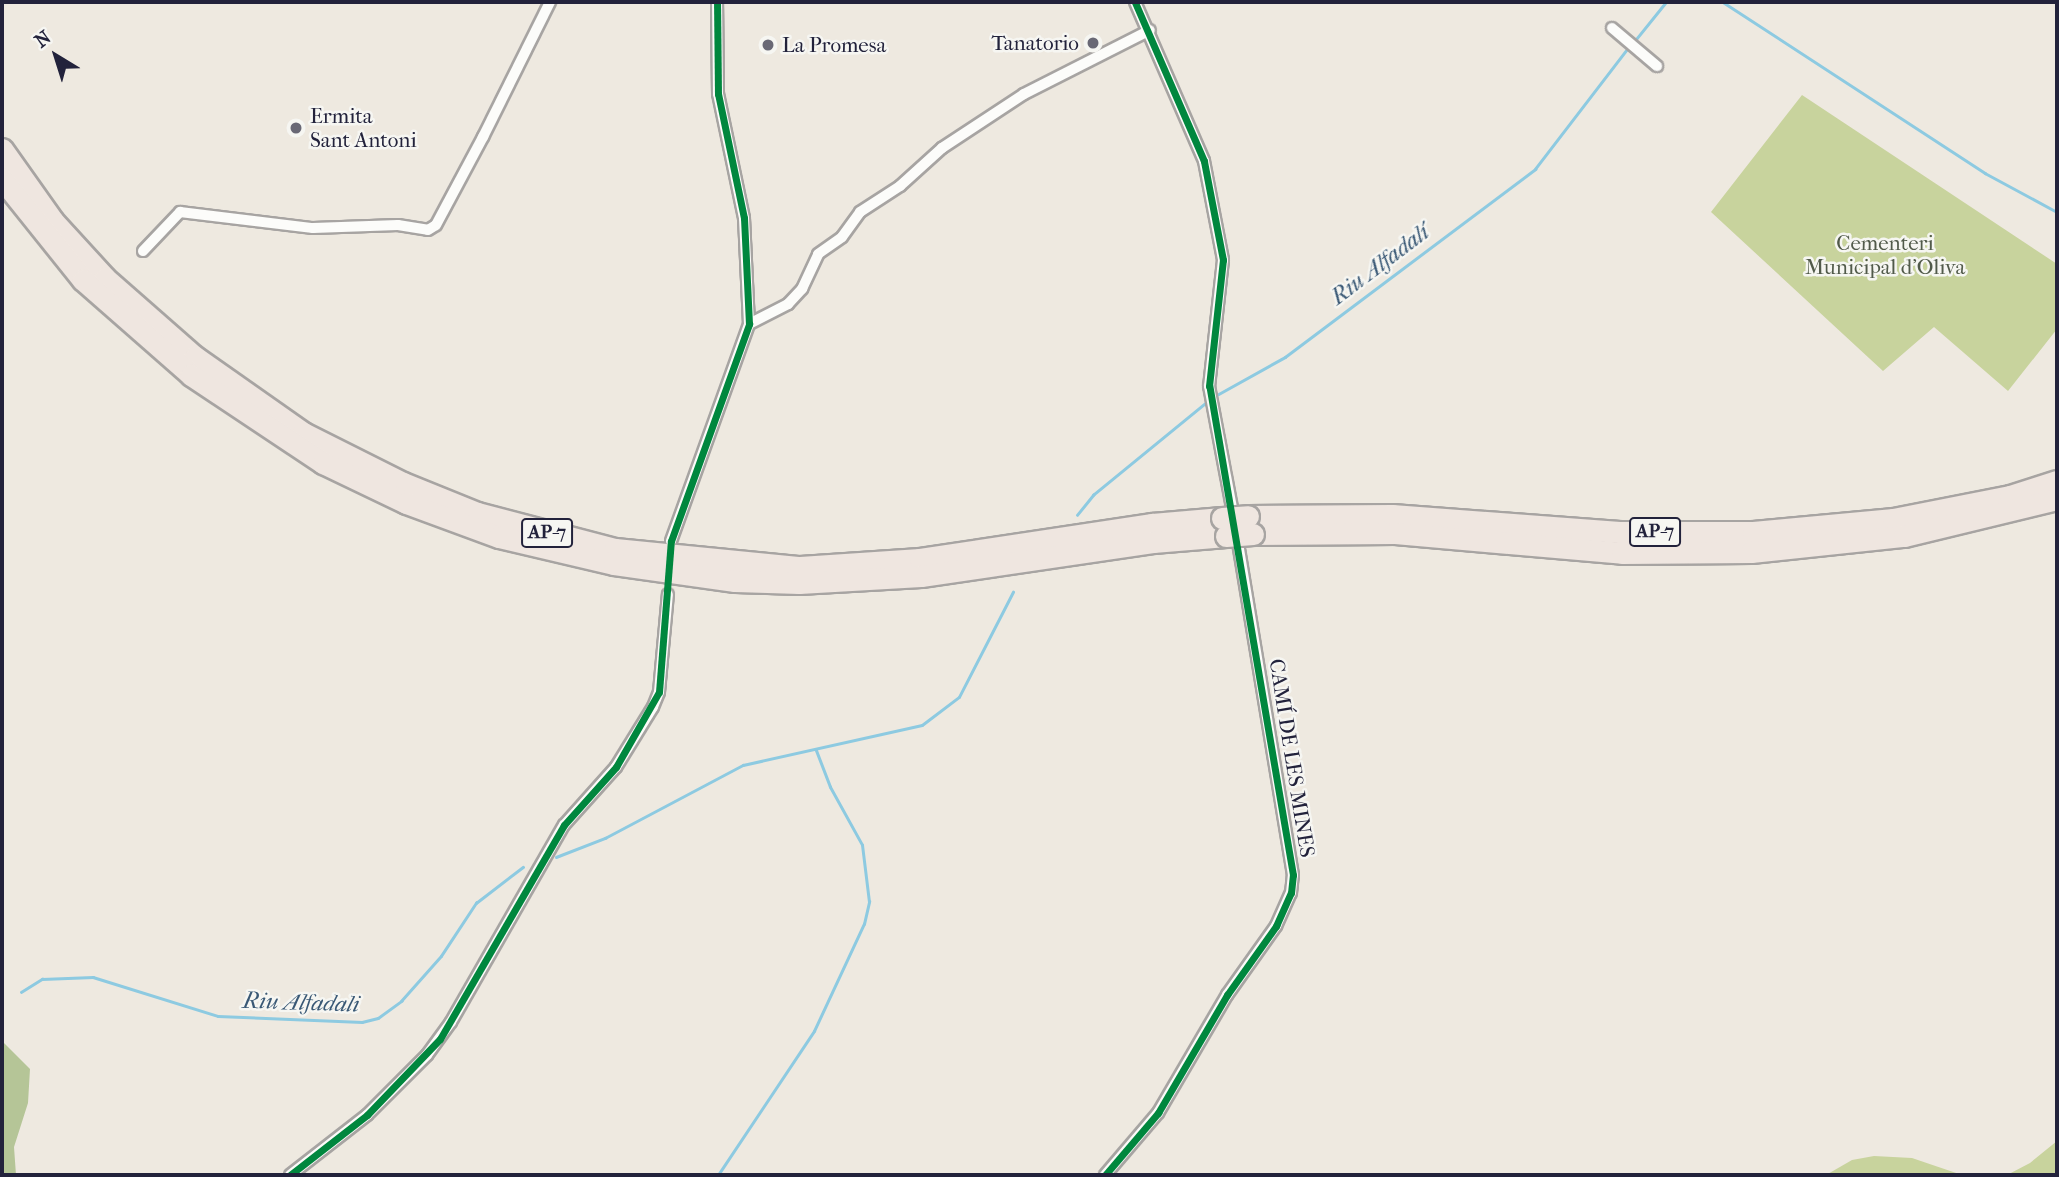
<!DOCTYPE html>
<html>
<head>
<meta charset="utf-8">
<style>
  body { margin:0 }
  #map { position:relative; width:2059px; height:1177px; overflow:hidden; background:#eee9e0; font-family:"IM FELL French Canon",serif }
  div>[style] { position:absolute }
  .green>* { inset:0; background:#c8d39d }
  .forest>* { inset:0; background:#b5c597 }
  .stream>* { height:2.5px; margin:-1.25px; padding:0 1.25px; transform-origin:1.25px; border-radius:1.25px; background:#8dcae1 }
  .roads { filter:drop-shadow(2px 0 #a7a4a2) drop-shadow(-2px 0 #a7a4a2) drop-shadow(0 2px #a7a4a2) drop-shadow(0 -2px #a7a4a2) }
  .minor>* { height:10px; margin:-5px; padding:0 5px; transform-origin:5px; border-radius:5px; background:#fcfcfa }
  .motorway>* { height:21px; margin:-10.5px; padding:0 10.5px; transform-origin:10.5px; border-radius:10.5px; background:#efe6e0 }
  .bridges { filter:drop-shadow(2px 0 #a7a4a2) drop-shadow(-2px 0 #a7a4a2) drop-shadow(0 2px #a7a4a2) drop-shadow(0 -2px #a7a4a2) }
  .motorway-bridge>* { height:21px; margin:-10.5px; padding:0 10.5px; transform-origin:10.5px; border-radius:10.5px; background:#efe6e0 }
  .cycleway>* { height:7px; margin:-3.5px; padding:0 3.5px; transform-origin:3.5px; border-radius:3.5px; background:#00873e }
  .dots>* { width:19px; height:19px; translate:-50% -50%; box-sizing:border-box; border:4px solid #f6f6f2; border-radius:50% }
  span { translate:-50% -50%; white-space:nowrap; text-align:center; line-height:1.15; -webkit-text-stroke:5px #f6f6f2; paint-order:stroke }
  .shield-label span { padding:2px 5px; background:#f6f6f2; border:2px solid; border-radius:5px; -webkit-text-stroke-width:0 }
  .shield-label { font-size:19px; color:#22223b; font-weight:700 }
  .poi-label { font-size:21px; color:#22223b }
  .right { translate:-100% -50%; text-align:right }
  .left { translate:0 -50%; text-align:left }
  .park-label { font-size:21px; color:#515a4a }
  .street-label { font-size:21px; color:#22223b }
  .water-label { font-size:23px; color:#395875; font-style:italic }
  .frame { position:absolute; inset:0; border:4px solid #22223b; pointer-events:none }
  .north { position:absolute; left:21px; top:21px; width:70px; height:70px; -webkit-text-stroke:5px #f6f6f2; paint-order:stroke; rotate:322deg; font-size:19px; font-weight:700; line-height:28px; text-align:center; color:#22223b }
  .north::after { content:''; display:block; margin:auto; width:24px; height:32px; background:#22223b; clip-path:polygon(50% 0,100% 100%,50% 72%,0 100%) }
</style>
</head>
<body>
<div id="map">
  <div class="green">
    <div style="clip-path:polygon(1802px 95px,2057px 264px,2057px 329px,2008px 391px,1934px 327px,1883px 371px,1711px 212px)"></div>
    <div style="clip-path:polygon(2057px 1141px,2057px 1175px,2007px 1175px,2030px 1163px)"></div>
    <div style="clip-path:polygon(1874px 1156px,1912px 1158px,1962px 1175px,1826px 1175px,1852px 1160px)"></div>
  </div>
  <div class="forest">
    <div style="clip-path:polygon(2px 1041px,30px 1069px,28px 1103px,14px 1147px,16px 1175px,2px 1175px)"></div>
  </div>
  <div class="stream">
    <div style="left:1723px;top:2px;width:313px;rotate:33.1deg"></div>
    <div style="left:1985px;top:173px;width:82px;rotate:28.4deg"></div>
    <div style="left:1633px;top:43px;width:53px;rotate:-51.2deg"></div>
    <div style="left:1215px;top:396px;width:80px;rotate:-29.1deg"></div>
    <div style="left:1285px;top:357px;width:313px;rotate:-36.9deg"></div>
    <div style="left:1535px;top:169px;width:153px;rotate:-52.5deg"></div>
    <div style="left:1077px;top:515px;width:26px;rotate:-51deg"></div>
    <div style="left:1093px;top:495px;width:150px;rotate:-39.3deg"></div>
    <div style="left:556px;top:857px;width:53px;rotate:-21.2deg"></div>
    <div style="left:605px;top:838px;width:156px;rotate:-27.9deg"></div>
    <div style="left:743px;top:765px;width:183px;rotate:-12.6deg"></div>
    <div style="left:922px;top:725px;width:46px;rotate:-37.1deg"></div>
    <div style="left:959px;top:697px;width:118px;rotate:-62.8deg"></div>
    <div style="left:21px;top:992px;width:25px;rotate:-32deg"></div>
    <div style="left:42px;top:979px;width:51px;rotate:-2.2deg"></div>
    <div style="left:93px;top:977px;width:131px;rotate:17.3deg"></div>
    <div style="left:218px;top:1016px;width:144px;rotate:2.4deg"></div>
    <div style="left:362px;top:1022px;width:16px;rotate:-14deg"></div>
    <div style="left:378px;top:1018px;width:29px;rotate:-36deg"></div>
    <div style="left:401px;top:1001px;width:60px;rotate:-48.4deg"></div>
    <div style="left:441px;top:956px;width:64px;rotate:-56.6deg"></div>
    <div style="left:476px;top:903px;width:59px;rotate:-37.5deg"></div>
    <div style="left:718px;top:1175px;width:173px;rotate:-56.3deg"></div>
    <div style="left:814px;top:1031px;width:118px;rotate:-65deg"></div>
    <div style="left:864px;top:924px;width:23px;rotate:-77deg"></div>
    <div style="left:869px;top:902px;width:57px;rotate:-97deg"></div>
    <div style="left:862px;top:845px;width:66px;rotate:-118.9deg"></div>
    <div style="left:830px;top:787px;width:40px;rotate:-111deg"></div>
  </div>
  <div class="roads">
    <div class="minor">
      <div style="left:1135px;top:2px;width:173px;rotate:66.5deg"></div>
      <div style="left:1204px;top:161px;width:101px;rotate:79.1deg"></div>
      <div style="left:1223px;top:260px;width:127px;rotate:96.3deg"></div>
      <div style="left:1209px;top:386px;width:124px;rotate:79.3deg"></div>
      <div style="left:1612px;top:28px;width:59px;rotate:40.2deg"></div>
      <div style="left:143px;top:251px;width:54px;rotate:-46.5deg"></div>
      <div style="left:180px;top:212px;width:134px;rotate:6.9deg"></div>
      <div style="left:313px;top:228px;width:85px;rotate:-2deg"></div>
      <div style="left:398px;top:225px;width:30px;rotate:9deg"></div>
      <div style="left:428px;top:230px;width:9px;rotate:-32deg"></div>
      <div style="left:436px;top:225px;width:100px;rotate:-61.9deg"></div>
      <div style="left:483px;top:137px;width:151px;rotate:-63.6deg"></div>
      <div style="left:749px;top:324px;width:44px;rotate:-27.1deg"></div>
      <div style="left:788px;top:304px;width:21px;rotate:-47deg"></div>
      <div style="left:802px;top:289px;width:38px;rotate:-65deg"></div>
      <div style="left:818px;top:254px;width:29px;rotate:-35deg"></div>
      <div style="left:842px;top:237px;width:31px;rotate:-54deg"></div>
      <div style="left:860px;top:212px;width:48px;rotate:-33deg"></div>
      <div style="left:900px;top:186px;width:57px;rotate:-42.1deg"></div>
      <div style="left:942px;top:148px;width:98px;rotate:-33.4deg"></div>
      <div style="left:1024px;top:94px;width:141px;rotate:-26.9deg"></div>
      <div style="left:671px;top:541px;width:231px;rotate:-70.2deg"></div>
      <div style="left:749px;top:324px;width:106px;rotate:-92.7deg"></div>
      <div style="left:744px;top:218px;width:127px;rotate:-101.8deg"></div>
      <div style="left:718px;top:94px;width:92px;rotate:-90.6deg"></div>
      <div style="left:290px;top:1175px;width:98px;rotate:-37.9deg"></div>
      <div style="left:367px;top:1115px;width:85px;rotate:-45deg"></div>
      <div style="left:427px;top:1055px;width:41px;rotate:-54deg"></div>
      <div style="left:451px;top:1022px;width:227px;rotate:-60.2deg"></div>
      <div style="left:564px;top:825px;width:78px;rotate:-48.1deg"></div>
      <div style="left:616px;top:767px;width:70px;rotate:-58.3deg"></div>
      <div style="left:653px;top:707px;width:16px;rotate:-68deg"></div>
      <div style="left:659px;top:692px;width:98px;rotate:-84.8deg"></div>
      <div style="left:1105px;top:1175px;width:82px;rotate:-49.5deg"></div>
      <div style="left:1158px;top:1113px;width:137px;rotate:-59.7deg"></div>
      <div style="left:1227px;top:995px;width:85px;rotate:-54.6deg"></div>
      <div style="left:1276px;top:926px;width:36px;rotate:-66deg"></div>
      <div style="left:1291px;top:893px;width:18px;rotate:-84deg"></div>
      <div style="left:1293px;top:875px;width:337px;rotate:-99.4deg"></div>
    </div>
    <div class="motorway">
      <div style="left:2px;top:149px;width:88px;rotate:54.7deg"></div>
      <div style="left:53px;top:221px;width:77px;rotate:47.6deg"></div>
      <div style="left:105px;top:278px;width:120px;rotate:41.3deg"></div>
      <div style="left:195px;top:357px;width:132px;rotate:35.1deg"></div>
      <div style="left:303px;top:433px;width:112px;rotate:26.6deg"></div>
      <div style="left:403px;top:483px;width:80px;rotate:22.1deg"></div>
      <div style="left:477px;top:513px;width:143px;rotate:14.6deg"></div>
      <div style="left:615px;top:549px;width:186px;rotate:5.6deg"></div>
      <div style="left:800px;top:567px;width:120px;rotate:-3.8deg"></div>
      <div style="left:920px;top:559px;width:235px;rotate:-8.6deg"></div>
      <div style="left:1152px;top:524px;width:70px;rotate:-4.9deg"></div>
      <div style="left:2px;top:179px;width:129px;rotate:51.3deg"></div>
      <div style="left:83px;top:280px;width:144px;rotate:41.3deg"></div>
      <div style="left:191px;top:375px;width:159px;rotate:33.7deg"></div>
      <div style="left:323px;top:463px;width:92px;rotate:25.7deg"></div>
      <div style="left:406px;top:503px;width:99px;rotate:20.1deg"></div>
      <div style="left:499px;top:537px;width:118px;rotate:13.2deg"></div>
      <div style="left:614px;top:564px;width:122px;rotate:8deg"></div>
      <div style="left:735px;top:581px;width:64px;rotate:1.8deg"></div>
      <div style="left:799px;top:583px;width:122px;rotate:-3.3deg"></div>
      <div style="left:921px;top:576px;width:234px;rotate:-8.3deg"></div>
      <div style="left:1153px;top:542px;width:73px;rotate:-4.7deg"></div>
      <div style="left:1248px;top:516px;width:144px;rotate:-0.4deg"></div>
      <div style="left:1392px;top:515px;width:228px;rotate:4.3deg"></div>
      <div style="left:1619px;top:532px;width:134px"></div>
      <div style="left:1753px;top:532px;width:141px;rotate:-5.3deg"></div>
      <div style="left:1893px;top:519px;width:119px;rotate:-11.1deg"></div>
      <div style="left:2010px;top:496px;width:49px;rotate:-17.7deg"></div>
      <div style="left:1253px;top:534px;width:142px;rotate:-0.4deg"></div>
      <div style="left:1395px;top:533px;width:228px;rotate:5deg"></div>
      <div style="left:1622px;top:553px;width:129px;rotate:-0.4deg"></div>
      <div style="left:1751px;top:552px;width:154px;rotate:-6deg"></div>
      <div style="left:1904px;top:536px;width:157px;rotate:-13.6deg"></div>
    </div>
  </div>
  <div class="bridges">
    <div class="motorway-bridge">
      <div style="left:1222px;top:518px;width:26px;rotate:-4deg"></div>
      <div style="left:1226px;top:536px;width:27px;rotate:-4deg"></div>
    </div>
  </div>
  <div class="cycleway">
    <div style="left:290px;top:1175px;width:98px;rotate:-37.9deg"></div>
    <div style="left:367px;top:1115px;width:105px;rotate:-46.2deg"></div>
    <div style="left:440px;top:1039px;width:247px;rotate:-59.9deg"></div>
    <div style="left:564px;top:825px;width:78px;rotate:-48.1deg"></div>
    <div style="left:616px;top:767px;width:86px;rotate:-60.2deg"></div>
    <div style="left:659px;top:692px;width:151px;rotate:-85.5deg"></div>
    <div style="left:671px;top:541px;width:231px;rotate:-70.2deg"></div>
    <div style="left:749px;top:324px;width:106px;rotate:-92.7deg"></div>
    <div style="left:744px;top:218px;width:127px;rotate:-101.8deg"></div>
    <div style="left:718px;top:94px;width:92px;rotate:-90.6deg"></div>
    <div style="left:1105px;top:1175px;width:82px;rotate:-49.5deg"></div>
    <div style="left:1158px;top:1113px;width:137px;rotate:-59.7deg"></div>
    <div style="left:1227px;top:995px;width:85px;rotate:-54.6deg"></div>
    <div style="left:1276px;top:926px;width:36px;rotate:-66deg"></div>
    <div style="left:1291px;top:893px;width:18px;rotate:-84deg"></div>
    <div style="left:1293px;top:875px;width:496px;rotate:-99.7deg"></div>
    <div style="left:1209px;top:386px;width:127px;rotate:-83.7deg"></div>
    <div style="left:1223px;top:260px;width:101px;rotate:-100.9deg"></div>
    <div style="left:1204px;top:161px;width:173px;rotate:-113.5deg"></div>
  </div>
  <div class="dots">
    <div style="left:1093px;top:43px;background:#696875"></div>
    <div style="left:768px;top:45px;background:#696875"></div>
    <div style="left:296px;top:128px;background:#696875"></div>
  </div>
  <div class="shield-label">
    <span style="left:1655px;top:532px">AP-7</span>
    <span style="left:547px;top:533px">AP-7</span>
  </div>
  <div class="poi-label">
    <span class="right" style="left:1079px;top:43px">Tanatorio</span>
    <span class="left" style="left:782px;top:45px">La Promesa</span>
    <span class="left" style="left:310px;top:128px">Ermita<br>Sant Antoni</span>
  </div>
  <div class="park-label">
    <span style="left:1885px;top:255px">Cementeri<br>Municipal d'Oliva</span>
  </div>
  <div class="street-label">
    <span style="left:1292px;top:758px;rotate:81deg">CAMÍ DE LES MINES</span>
  </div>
  <div class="water-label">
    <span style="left:1380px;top:265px;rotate:-37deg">Riu Alfadalí</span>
    <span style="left:301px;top:1003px;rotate:2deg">Riu Alfadali</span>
  </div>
  <div class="frame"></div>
  <div class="north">N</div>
</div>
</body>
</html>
